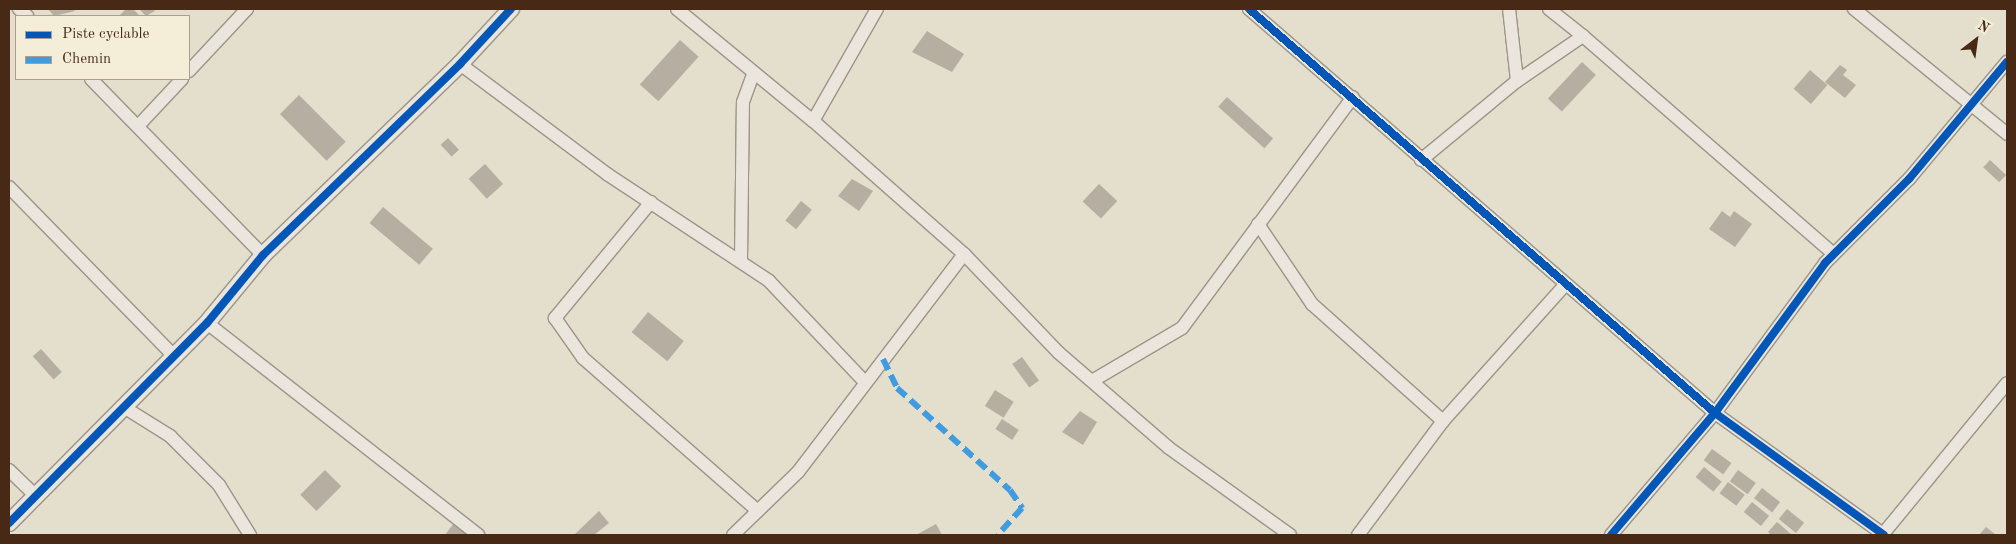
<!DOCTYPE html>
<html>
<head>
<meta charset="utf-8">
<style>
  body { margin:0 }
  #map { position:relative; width:2016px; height:544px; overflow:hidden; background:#e4decc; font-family:"Old Standard TT",serif }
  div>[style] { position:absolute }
  .building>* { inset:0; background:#b5aea1; transform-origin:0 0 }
  .roads { filter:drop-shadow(1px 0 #9c9488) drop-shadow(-1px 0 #9c9488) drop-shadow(0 1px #9c9488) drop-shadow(0 -1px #9c9488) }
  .minor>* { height:12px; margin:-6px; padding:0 6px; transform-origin:6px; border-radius:6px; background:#eae6dd }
  .tertiary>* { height:16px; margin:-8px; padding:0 8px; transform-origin:8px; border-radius:8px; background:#eae6dd }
  .quiet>* { height:6px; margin-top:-3px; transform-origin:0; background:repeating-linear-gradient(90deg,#409cdf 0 12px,transparent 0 18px) }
  .cycleway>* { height:8px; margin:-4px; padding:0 4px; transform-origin:4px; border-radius:4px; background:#0057b8 }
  span { translate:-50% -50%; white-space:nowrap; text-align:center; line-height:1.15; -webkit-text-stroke:4px #f4edd7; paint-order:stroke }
  .frame { position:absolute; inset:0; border:10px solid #472915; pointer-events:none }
  .legend { position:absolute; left:15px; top:15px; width:175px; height:65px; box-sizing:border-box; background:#f4edd7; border:1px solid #af9f89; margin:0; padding:6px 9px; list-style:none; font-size:15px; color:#472915 }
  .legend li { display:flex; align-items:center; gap:10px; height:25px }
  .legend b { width:25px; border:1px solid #af9f89 }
  .north { position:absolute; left:1951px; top:15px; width:50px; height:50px; -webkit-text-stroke:4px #f4edd7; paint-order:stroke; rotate:30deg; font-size:14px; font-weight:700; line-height:20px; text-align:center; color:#472915 }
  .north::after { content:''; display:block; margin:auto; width:18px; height:22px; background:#472915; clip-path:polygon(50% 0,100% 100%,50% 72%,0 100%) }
</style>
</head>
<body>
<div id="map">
  <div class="building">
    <div style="clip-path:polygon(48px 9px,73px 9px,75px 11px,54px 16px)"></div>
    <div style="clip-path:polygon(126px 9px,133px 9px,140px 16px,119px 16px)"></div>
    <div style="clip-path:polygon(139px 9px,153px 9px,155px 11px,146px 16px)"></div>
    <div style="clip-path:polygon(927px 31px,964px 54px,952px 72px,912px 52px)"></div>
    <div style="left:680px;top:40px;width:25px;height:60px;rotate:42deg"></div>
    <div style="left:1582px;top:62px;width:19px;height:50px;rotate:43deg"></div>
    <div style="clip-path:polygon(1840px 65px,1847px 70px,1843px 75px,1856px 85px,1845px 98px,1825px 82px)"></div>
    <div style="left:1810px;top:70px;width:23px;height:25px;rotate:41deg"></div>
    <div style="left:299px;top:95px;width:66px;height:27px;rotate:45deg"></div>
    <div style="left:1227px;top:97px;width:62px;height:13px;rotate:42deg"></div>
    <div style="left:448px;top:138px;width:16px;height:10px;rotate:47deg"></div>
    <div style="left:1990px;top:160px;width:22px;height:10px;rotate:43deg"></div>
    <div style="left:485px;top:164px;width:27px;height:22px;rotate:48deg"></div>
    <div style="clip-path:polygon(852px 179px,873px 191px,859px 211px,838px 196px)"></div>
    <div style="left:1099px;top:184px;width:25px;height:24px;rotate:43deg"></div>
    <div style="left:801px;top:201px;width:14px;height:25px;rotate:39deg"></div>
    <div style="left:383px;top:207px;width:65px;height:21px;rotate:40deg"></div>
    <div style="clip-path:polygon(1722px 211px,1730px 217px,1734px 211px,1752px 224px,1735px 247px,1709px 229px)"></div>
    <div style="left:648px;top:312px;width:46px;height:26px;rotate:39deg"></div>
    <div style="left:41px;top:349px;width:31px;height:11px;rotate:48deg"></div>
    <div style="left:1022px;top:357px;width:29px;height:12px;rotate:54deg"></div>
    <div style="left:995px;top:390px;width:22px;height:19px;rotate:32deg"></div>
    <div style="clip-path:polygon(1080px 411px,1097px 422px,1083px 445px,1062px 432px)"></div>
    <div style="left:1002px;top:419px;width:20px;height:12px;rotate:33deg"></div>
    <div style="left:1712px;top:449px;width:24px;height:14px;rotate:36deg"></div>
    <div style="left:1704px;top:467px;width:23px;height:13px;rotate:40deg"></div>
    <div style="left:325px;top:470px;width:23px;height:35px;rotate:45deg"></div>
    <div style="left:1738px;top:470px;width:22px;height:14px;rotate:36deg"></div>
    <div style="left:1728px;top:482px;width:21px;height:14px;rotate:37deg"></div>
    <div style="left:1762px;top:488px;width:23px;height:13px;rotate:38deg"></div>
    <div style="left:1752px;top:502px;width:22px;height:13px;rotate:39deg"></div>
    <div style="left:1787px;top:509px;width:22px;height:13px;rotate:39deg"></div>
    <div style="clip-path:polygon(599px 511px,609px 523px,594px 535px,574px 535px)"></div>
    <div style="clip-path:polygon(1777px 522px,1792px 535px,1771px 535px,1768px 532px)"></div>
    <div style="clip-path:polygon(454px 523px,470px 535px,445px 535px)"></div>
    <div style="clip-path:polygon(936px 524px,942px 535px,916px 535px)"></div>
    <div style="clip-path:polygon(1986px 527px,1996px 535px,1979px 535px)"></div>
  </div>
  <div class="roads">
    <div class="minor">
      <div style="left:19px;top:9px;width:11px;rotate:41deg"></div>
      <div style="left:677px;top:9px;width:176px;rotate:39.5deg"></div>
      <div style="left:813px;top:121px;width:129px;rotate:-60.3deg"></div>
      <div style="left:1249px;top:9px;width:617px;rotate:40.92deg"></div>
      <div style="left:1715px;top:413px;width:208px;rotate:35.8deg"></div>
      <div style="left:1549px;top:9px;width:43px;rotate:38.5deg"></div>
      <div style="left:1854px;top:9px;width:198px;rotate:39.2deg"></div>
      <div style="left:460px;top:64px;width:184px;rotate:36.8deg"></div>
      <div style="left:607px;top:174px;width:194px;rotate:33.4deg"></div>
      <div style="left:769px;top:281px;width:139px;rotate:46.5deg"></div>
      <div style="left:189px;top:71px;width:85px;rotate:-46.9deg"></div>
      <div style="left:91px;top:79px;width:246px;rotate:45.7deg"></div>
      <div style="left:1517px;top:81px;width:80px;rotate:-34.3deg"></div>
      <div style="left:1583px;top:36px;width:331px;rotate:41deg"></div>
      <div style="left:139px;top:125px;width:63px;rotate:-46.9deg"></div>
      <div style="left:1421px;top:160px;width:124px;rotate:-39.5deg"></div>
      <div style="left:1517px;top:81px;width:72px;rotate:-96.3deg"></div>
      <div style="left:9px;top:187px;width:233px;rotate:45.7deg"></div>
      <div style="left:651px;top:202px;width:151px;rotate:129.6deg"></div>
      <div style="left:555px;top:318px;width:49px;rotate:55deg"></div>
      <div style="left:583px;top:358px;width:232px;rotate:41.2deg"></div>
      <div style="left:1258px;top:224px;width:97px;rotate:56deg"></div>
      <div style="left:1312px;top:304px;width:176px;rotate:41.8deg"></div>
      <div style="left:964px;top:254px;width:137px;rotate:46.2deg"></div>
      <div style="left:1059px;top:353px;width:145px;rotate:40.8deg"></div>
      <div style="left:1169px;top:448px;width:149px;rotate:35.7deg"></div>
      <div style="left:741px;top:260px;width:158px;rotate:-89.3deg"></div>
      <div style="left:743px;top:102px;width:30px;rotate:-70deg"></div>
      <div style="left:207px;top:323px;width:344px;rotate:38deg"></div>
      <div style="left:1092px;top:381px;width:104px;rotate:-30.5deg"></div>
      <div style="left:1182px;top:328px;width:287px;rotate:-53.5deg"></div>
      <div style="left:122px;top:406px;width:57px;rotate:32deg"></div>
      <div style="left:170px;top:436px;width:69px;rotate:45deg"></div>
      <div style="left:219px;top:485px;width:59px;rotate:58.2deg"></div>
      <div style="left:9px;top:470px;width:35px;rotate:44deg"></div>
      <div style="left:1883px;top:534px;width:195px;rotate:-50.6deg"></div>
      <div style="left:733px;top:535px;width:91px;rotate:-44.1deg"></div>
      <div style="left:798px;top:472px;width:274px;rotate:-52.7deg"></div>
      <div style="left:964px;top:254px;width:201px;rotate:-138.6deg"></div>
      <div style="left:1358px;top:535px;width:142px;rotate:-53.3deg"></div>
      <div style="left:1443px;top:421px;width:184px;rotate:-48.1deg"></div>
      <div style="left:1611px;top:535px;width:160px;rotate:-49.6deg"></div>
      <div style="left:1715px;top:413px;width:186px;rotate:-53.7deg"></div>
      <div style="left:1825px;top:263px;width:119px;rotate:-45deg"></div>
      <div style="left:1909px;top:179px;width:153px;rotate:-50.1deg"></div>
    </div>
    <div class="tertiary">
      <div style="left:9px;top:523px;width:281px;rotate:-45.3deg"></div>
      <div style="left:207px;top:323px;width:88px;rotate:-50.5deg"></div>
      <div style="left:263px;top:255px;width:274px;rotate:-44.1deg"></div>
      <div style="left:460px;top:64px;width:75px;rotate:-47.2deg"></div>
    </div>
  </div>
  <div class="quiet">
    <div style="left:883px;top:359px;width:32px;rotate:64deg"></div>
    <div style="left:897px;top:388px;width:152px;rotate:42.1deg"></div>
    <div style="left:1010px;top:490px;width:22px;rotate:56deg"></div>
    <div style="left:1022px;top:508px;width:36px;rotate:132deg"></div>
  </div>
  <div class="cycleway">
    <div style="left:1249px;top:9px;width:617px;rotate:40.92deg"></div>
    <div style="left:1715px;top:413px;width:208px;rotate:35.8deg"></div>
    <div style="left:9px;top:523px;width:281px;rotate:-45.3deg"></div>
    <div style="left:207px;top:323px;width:88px;rotate:-50.5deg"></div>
    <div style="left:263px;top:255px;width:274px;rotate:-44.1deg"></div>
    <div style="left:460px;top:64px;width:75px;rotate:-47.2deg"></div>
    <div style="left:1611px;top:535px;width:160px;rotate:-49.6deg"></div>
    <div style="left:1715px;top:413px;width:186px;rotate:-53.7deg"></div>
    <div style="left:1825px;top:263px;width:119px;rotate:-45deg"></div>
    <div style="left:1909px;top:179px;width:153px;rotate:-50.1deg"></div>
  </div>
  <div class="frame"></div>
  <ul class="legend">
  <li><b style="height:6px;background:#0057b8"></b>Piste cyclable</li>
  <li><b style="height:6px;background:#409cdf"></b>Chemin</li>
  </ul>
  <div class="north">N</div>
</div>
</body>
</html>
